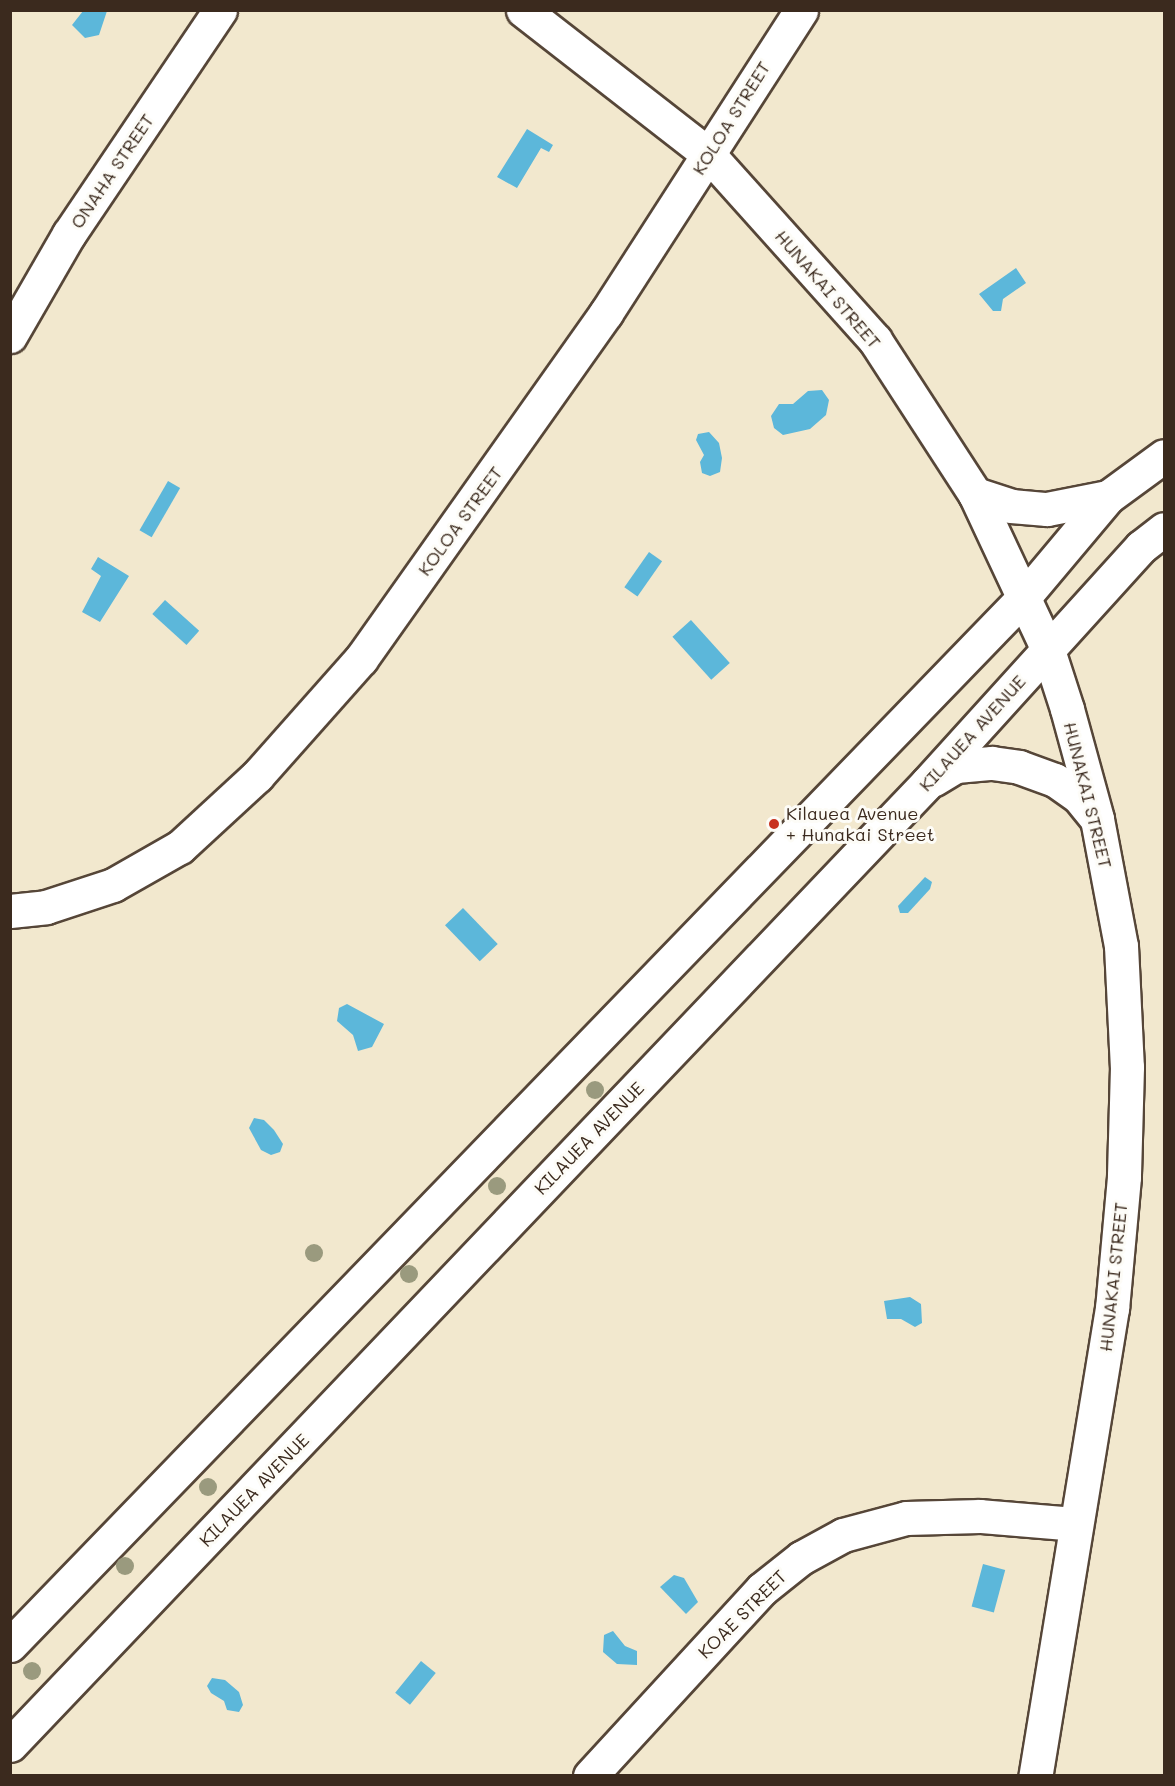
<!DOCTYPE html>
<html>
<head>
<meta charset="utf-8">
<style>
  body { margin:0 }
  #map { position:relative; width:1175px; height:1786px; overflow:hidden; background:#f2e8ce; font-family:Mali,sans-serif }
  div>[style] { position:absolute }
  .water>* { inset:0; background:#5cb7da; transform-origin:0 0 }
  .roads { filter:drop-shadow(2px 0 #564638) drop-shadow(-2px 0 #564638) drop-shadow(0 2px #564638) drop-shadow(0 -2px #564638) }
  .minor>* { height:33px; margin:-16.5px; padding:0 16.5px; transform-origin:16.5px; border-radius:16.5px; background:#fff }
  .trees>* { width:18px; height:18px; margin:-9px; border-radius:50%; background:#9a9a7e }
  .dots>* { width:16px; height:16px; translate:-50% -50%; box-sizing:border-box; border:3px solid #fdfcf7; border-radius:50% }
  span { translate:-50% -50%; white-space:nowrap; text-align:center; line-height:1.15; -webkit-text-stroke:6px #fdfcf7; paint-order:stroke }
  .street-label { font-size:18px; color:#3b2a1e }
  .poi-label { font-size:18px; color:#3b2a1e }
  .left { translate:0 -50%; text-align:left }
  .frame { position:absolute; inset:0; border:12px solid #3b2a1e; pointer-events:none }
</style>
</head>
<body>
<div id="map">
  <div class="water">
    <div style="clip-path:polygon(83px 11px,107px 11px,99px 35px,85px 38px,72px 25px)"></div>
    <div style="clip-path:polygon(527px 129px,553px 145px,549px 152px,541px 148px,517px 188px,497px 177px)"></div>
    <div style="clip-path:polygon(1016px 268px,1026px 283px,1003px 299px,1001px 311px,993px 311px,979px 294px)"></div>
    <div style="clip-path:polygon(822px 390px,829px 400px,826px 415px,810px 429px,783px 435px,774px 428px,771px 416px,779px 404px,793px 404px,808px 391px)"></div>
    <div style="clip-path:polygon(709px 432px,719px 443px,722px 458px,720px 472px,710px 476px,702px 473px,700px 462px,704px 455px,696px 440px,698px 434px)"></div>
    <div style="left:168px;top:481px;width:14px;height:57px;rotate:30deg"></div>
    <div style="left:649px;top:552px;width:16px;height:43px;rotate:35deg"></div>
    <div style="clip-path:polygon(98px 557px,129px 576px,100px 622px,82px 612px,101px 576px,91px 569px)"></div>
    <div style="left:165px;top:600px;width:46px;height:19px;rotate:42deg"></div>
    <div style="left:691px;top:620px;width:58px;height:25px;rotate:48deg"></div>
    <div style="clip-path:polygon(925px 877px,932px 882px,930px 889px,908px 913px,900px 913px,898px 906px)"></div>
    <div style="left:463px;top:908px;width:50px;height:25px;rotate:46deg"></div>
    <div style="clip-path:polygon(347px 1004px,384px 1024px,372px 1047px,358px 1051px,353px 1035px,337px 1021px,339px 1008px)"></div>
    <div style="clip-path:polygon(254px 1118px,264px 1120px,274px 1130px,283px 1144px,280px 1152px,271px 1155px,261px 1150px,249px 1128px)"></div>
    <div style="clip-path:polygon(910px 1297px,921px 1304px,922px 1323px,915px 1327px,901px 1319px,887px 1319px,884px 1301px)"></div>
    <div style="left:983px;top:1564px;width:23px;height:44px;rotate:15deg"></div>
    <div style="clip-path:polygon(674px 1575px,684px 1578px,698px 1602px,686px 1614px,660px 1587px)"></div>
    <div style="clip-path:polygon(613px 1631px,625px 1646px,637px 1651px,637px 1665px,617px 1664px,603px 1652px,604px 1635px)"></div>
    <div style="left:421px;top:1661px;width:19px;height:41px;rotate:39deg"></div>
    <div style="clip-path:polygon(212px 1678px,225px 1680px,239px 1692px,243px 1705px,239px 1712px,227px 1710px,224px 1701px,211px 1693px,207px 1686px)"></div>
  </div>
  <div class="roads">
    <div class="minor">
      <div style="left:523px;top:10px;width:236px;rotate:37.9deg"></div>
      <div style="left:709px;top:155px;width:249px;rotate:48.1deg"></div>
      <div style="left:875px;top:340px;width:184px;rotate:57deg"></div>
      <div style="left:975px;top:494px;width:172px;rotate:64.9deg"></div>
      <div style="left:1048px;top:650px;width:62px;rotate:72.1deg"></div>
      <div style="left:1067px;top:709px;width:114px;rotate:74.7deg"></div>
      <div style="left:1097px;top:819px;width:129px;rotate:79.3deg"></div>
      <div style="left:1121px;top:946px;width:121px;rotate:87.2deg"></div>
      <div style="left:1127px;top:1067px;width:110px;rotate:91.6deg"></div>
      <div style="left:1124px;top:1177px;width:132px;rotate:95.2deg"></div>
      <div style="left:1112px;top:1308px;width:474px;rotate:99.3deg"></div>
      <div style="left:10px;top:336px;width:118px;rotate:-60deg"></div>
      <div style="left:69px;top:234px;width:270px;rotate:-56deg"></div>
      <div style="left:975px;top:494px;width:38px;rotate:18deg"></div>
      <div style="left:1011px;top:506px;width:36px;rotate:5deg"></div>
      <div style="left:1047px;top:509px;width:62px;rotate:-11.1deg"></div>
      <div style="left:934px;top:779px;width:26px;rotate:-31deg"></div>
      <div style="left:956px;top:766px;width:36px;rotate:-5deg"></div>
      <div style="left:992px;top:763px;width:27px;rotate:8deg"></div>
      <div style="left:1019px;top:767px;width:38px;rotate:20deg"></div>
      <div style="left:1055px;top:780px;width:29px;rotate:35deg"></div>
      <div style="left:1079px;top:797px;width:28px;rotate:51deg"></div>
      <div style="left:10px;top:911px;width:36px;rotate:-6deg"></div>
      <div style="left:46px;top:907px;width:71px;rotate:-18.2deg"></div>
      <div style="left:113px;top:885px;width:77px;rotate:-29.6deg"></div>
      <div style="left:180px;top:847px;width:105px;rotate:-42.7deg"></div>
      <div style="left:257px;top:776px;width:157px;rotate:-48.4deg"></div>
      <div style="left:361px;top:659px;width:424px;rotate:-54.7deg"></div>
      <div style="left:606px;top:313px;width:360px;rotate:-57.2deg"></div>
      <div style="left:10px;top:1645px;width:1458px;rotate:-45.94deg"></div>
      <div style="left:1024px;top:597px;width:131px;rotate:-50deg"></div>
      <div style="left:1108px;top:497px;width:69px;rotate:-36.2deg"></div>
      <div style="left:10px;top:1745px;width:1329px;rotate:-46.37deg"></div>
      <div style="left:927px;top:783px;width:319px;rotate:-47.8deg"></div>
      <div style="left:1141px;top:547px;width:29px;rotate:-38deg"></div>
      <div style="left:590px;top:1776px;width:254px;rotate:-47.4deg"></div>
      <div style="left:762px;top:1589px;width:50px;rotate:-38.5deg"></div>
      <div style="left:801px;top:1558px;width:48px;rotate:-28.7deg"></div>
      <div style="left:843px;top:1535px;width:65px;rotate:-15.1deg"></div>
      <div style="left:906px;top:1518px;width:74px;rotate:-1.5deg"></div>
      <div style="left:980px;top:1516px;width:96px;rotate:4.8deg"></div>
    </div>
  </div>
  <div class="trees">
    <div style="left:595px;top:1090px"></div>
    <div style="left:497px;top:1186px"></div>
    <div style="left:314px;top:1253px"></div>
    <div style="left:409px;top:1274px"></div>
    <div style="left:208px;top:1487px"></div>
    <div style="left:125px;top:1566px"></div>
    <div style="left:32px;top:1671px"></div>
  </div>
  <div class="dots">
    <div style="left:774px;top:824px;background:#c8321e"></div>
  </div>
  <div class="street-label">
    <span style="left:731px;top:118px;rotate:-58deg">KOLOA STREET</span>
    <span style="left:112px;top:171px;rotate:-56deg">ONAHA STREET</span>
    <span style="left:828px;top:289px;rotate:49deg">HUNAKAI STREET</span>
    <span style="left:460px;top:521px;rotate:-54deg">KOLOA STREET</span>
    <span style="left:972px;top:733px;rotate:-48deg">KILAUEA AVENUE</span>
    <span style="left:1088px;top:795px;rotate:76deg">HUNAKAI STREET</span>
    <span style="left:589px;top:1138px;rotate:-46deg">KILAUEA AVENUE</span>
    <span style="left:1113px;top:1277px;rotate:-84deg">HUNAKAI STREET</span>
    <span style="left:254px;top:1490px;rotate:-46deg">KILAUEA AVENUE</span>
    <span style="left:742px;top:1614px;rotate:-45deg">KOAE STREET</span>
  </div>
  <div class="poi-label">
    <span class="left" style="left:786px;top:824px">Kilauea Avenue<br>+ Hunakai Street</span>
  </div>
  <div class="frame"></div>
</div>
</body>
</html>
